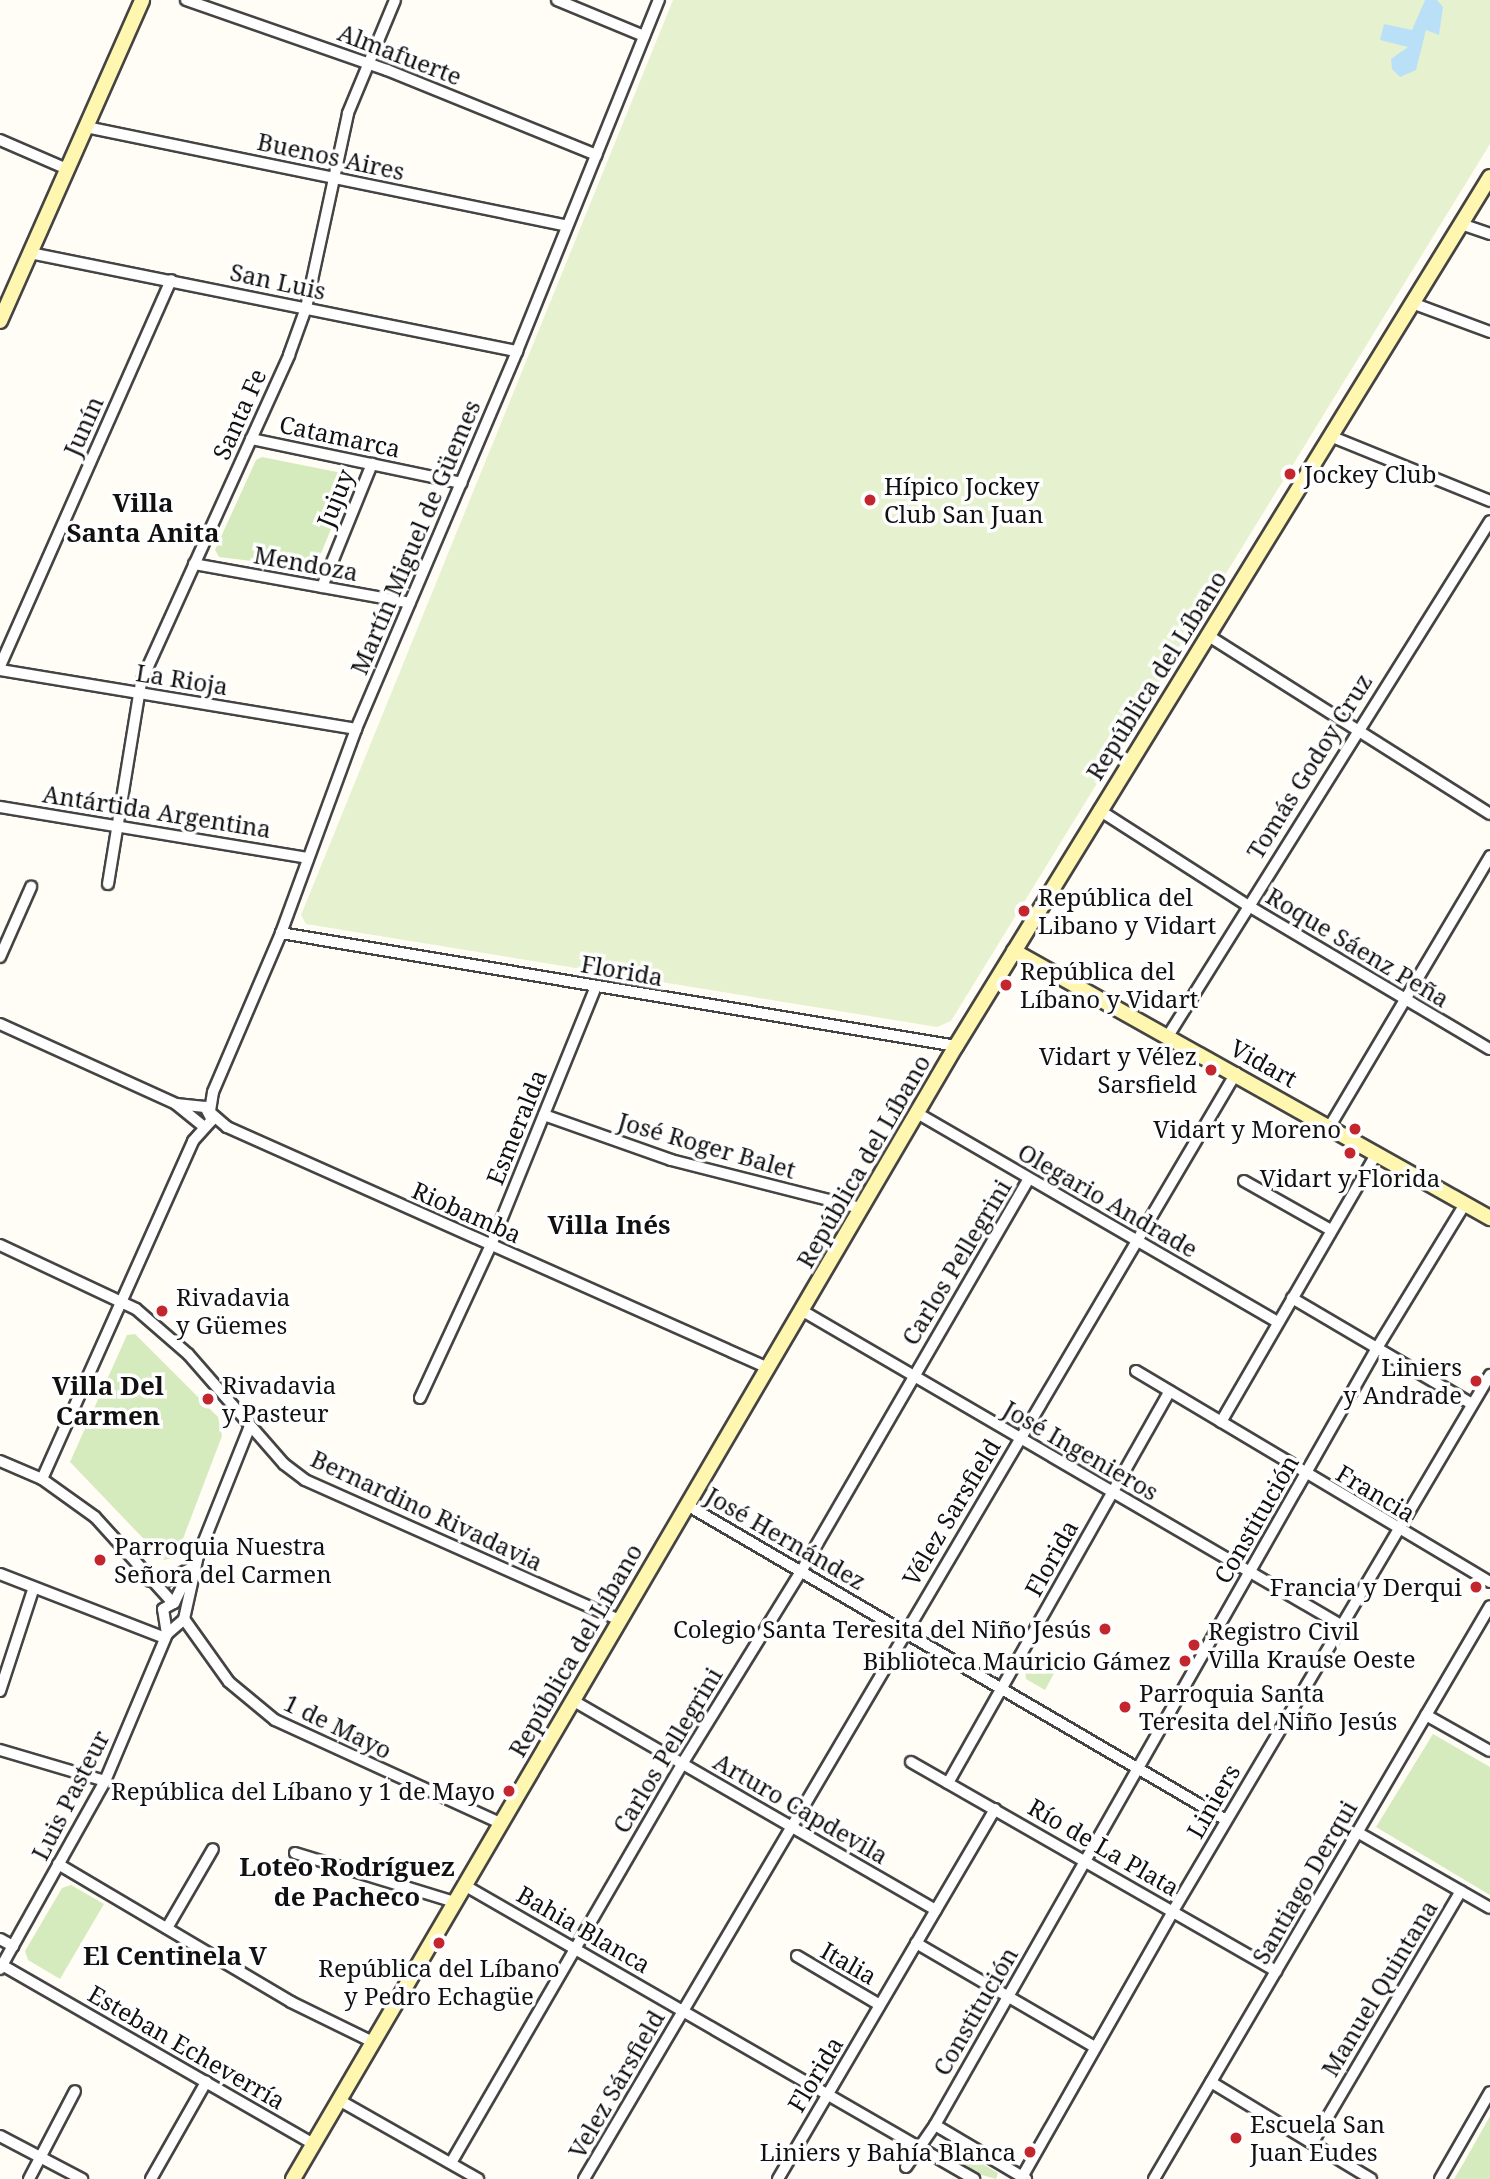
<!DOCTYPE html>
<html>
<head>
<meta charset="utf-8">
<style>
  body { margin:0 }
  #map { position:relative; width:1490px; height:2179px; overflow:hidden; background:#fffdf5; font-family:"Noto Serif",serif }
  div>[style] { position:absolute }
  .green>* { inset:0; background:#d5ebbd }
  .pitch>* { inset:0; background:#e6f2cf }
  .water>* { inset:0; background:#b9e0f7 }
  .roads { filter:drop-shadow(2px 0 #444) drop-shadow(-2px 0 #444) drop-shadow(0 2px #444) drop-shadow(0 -2px #444) }
  .street>* { height:10px; margin:-5px; padding:0 5px; transform-origin:5px; border-radius:5px; background:#fff }
  .secondary>* { height:14px; margin:-7px; padding:0 7px; transform-origin:7px; border-radius:7px; background:#fff6b0 }
  .dots>* { width:19px; height:19px; translate:-50% -50%; box-sizing:border-box; border:4px solid #fff; border-radius:50% }
  span { translate:-50% -50%; white-space:nowrap; text-align:center; line-height:1.15; -webkit-text-stroke:7px #fff; paint-order:stroke }
  .street-label { font-size:24px; color:#111 }
  .poi-label { font-size:24px; color:#111 }
  .left { translate:0 -50%; text-align:left }
  .right { translate:-100% -50%; text-align:right }
  .neighbourhood-label { font-size:26px; color:#111; font-weight:700 }
</style>
</head>
<body>
<div id="map">
  <div class="green">
    <div style="clip-path:polygon(262px 457px,347px 474px,350px 483px,317px 563px,310px 568px,219px 557px,215px 550px,256px 460px)"></div>
    <div style="clip-path:polygon(135px 1334px,218px 1417px,222px 1436px,176px 1557px,164px 1560px,70px 1462px,127px 1335px)"></div>
    <div style="clip-path:polygon(1035px 1654px,1057px 1668px,1045px 1690px,1026px 1679px,1025px 1671px)"></div>
    <div style="clip-path:polygon(1433px 1734px,1490px 1767px,1490px 1895px,1376px 1827px)"></div>
    <div style="clip-path:polygon(71px 1885px,104px 1904px,60px 1979px,28px 1960px,25px 1951px,62px 1888px)"></div>
    <div style="clip-path:polygon(1490px 2116px,1490px 2179px,1454px 2179px,1463px 2164px)"></div>
    <div style="clip-path:polygon(945px 2142px,998px 2173px,996px 2179px,975px 2173px,941px 2149px,938px 2144px)"></div>
  </div>
  <div class="pitch">
    <div style="clip-path:polygon(673px 0,1490px 0,1490px 144px,951px 1021px,937px 1027px,306px 924px,301px 915px)"></div>
  </div>
  <div class="water">
    <div style="clip-path:polygon(1425px 0,1437px 0,1443px 7px,1439px 35px,1426px 30px,1416px 70px,1400px 77px,1392px 69px,1391px 59px,1408px 47px,1380px 40px,1384px 24px,1412px 30px)"></div>
  </div>
  <div class="roads">
    <div class="street">
      <div style="left:186px;top:0;width:213px;rotate:19.2deg"></div>
      <div style="left:387px;top:70px;width:226px;rotate:22.1deg"></div>
      <div style="left:557px;top:0;width:94px;rotate:22.5deg"></div>
      <div style="left:86px;top:127px;width:491px;rotate:11.6deg"></div>
      <div style="left:0;top:140px;width:73px;rotate:23.4deg"></div>
      <div style="left:1461px;top:224px;width:31px;rotate:19deg"></div>
      <div style="left:30px;top:253px;width:497px;rotate:11.4deg"></div>
      <div style="left:1412px;top:303px;width:83px;rotate:20.4deg"></div>
      <div style="left:1330px;top:436px;width:173px;rotate:22.1deg"></div>
      <div style="left:251px;top:439px;width:215px;rotate:11.8deg"></div>
      <div style="left:194px;top:564px;width:219px;rotate:10.2deg"></div>
      <div style="left:322px;top:587px;width:133px;rotate:-67.9deg"></div>
      <div style="left:1207px;top:635px;width:335px;rotate:32.3deg"></div>
      <div style="left:0;top:666px;width:422px;rotate:-66.1deg"></div>
      <div style="left:0;top:670px;width:361px;rotate:9.4deg"></div>
      <div style="left:0;top:807px;width:311px;rotate:9.4deg"></div>
      <div style="left:1099px;top:810px;width:176px;rotate:32.7deg"></div>
      <div style="left:1247px;top:905px;width:282px;rotate:30.7deg"></div>
      <div style="left:108px;top:884px;width:205px;rotate:-80.7deg"></div>
      <div style="left:141px;top:682px;width:359px;rotate:-65.6deg"></div>
      <div style="left:289px;top:355px;width:50px;rotate:-70.1deg"></div>
      <div style="left:306px;top:308px;width:199px;rotate:-77.8deg"></div>
      <div style="left:348px;top:113px;width:122px;rotate:-67.4deg"></div>
      <div style="left:281px;top:933px;width:684px;rotate:9.5deg"></div>
      <div style="left:0;top:957px;width:77px;rotate:-66.1deg"></div>
      <div style="left:0;top:1024px;width:193px;rotate:24.4deg"></div>
      <div style="left:176px;top:1104px;width:35px;rotate:39deg"></div>
      <div style="left:1168px;top:1036px;width:607px;rotate:-57.98deg"></div>
      <div style="left:210px;top:1111px;width:19px;rotate:-81deg"></div>
      <div style="left:213px;top:1092px;width:173px;rotate:-66.8deg"></div>
      <div style="left:281px;top:933px;width:217px;rotate:-69.8deg"></div>
      <div style="left:356px;top:729px;width:411px;rotate:-66.9deg"></div>
      <div style="left:517px;top:351px;width:379px;rotate:-68deg"></div>
      <div style="left:917px;top:1113px;width:417px;rotate:30.1deg"></div>
      <div style="left:212px;top:1114px;width:20px;rotate:41deg"></div>
      <div style="left:227px;top:1127px;width:592px;rotate:24.01deg"></div>
      <div style="left:544px;top:1115px;width:135px;rotate:19.5deg"></div>
      <div style="left:671px;top:1160px;width:196px;rotate:14.2deg"></div>
      <div style="left:1330px;top:1126px;width:314px;rotate:-59.3deg"></div>
      <div style="left:1244px;top:1181px;width:100px;rotate:29.4deg"></div>
      <div style="left:0;top:1245px;width:150px;rotate:25.2deg"></div>
      <div style="left:136px;top:1309px;width:69px;rotate:40.9deg"></div>
      <div style="left:188px;top:1354px;width:146px;rotate:48.9deg"></div>
      <div style="left:284px;top:1464px;width:26px;rotate:37deg"></div>
      <div style="left:305px;top:1480px;width:344px;rotate:24deg"></div>
      <div style="left:1292px;top:1298px;width:209px;rotate:30.5deg"></div>
      <div style="left:801px;top:1310px;width:625px;rotate:30.26deg"></div>
      <div style="left:1136px;top:1371px;width:412px;rotate:30.8deg"></div>
      <div style="left:420px;top:1398px;width:169px;rotate:-65.1deg"></div>
      <div style="left:491px;top:1245px;width:279px;rotate:-67.9deg"></div>
      <div style="left:1221px;top:1422px;width:311px;rotate:-59.9deg"></div>
      <div style="left:0;top:1461px;width:46px;rotate:23.2deg"></div>
      <div style="left:42px;top:1479px;width:65px;rotate:35.6deg"></div>
      <div style="left:95px;top:1517px;width:116px;rotate:47.8deg"></div>
      <div style="left:42px;top:1479px;width:370px;rotate:-65.9deg"></div>
      <div style="left:193px;top:1141px;width:28px;rotate:-48deg"></div>
      <div style="left:212px;top:1120px;width:15px;rotate:-118deg"></div>
      <div style="left:205px;top:1107px;width:29px;rotate:-174deg"></div>
      <div style="left:687px;top:1505px;width:624px;rotate:30.3deg"></div>
      <div style="left:0;top:1574px;width:177px;rotate:21.2deg"></div>
      <div style="left:150px;top:1581px;width:16px"></div>
      <div style="left:166px;top:1581px;width:25px;rotate:-27deg"></div>
      <div style="left:174px;top:1603px;width:48px;rotate:-64deg"></div>
      <div style="left:184px;top:1619px;width:77px;rotate:54.5deg"></div>
      <div style="left:229px;top:1682px;width:60px;rotate:39.6deg"></div>
      <div style="left:275px;top:1720px;width:247px;rotate:24.6deg"></div>
      <div style="left:167px;top:1634px;width:25px;rotate:-99deg"></div>
      <div style="left:163px;top:1609px;width:13px;rotate:-29deg"></div>
      <div style="left:0;top:1691px;width:109px;rotate:-71.9deg"></div>
      <div style="left:572px;top:1700px;width:420px;rotate:30deg"></div>
      <div style="left:1426px;top:1715px;width:73px;rotate:29.4deg"></div>
      <div style="left:0;top:1750px;width:109px;rotate:16.4deg"></div>
      <div style="left:911px;top:1762px;width:421px;rotate:29.8deg"></div>
      <div style="left:948px;top:1783px;width:450px;rotate:-60.5deg"></div>
      <div style="left:1357px;top:1832px;width:153px;rotate:29.7deg"></div>
      <div style="left:295px;top:1853px;width:166px;rotate:17.1deg"></div>
      <div style="left:58px;top:1864px;width:271px;rotate:30.6deg"></div>
      <div style="left:291px;top:2002px;width:91px;rotate:26deg"></div>
      <div style="left:464px;top:1885px;width:589px;rotate:29.96deg"></div>
      <div style="left:167px;top:1928px;width:91px;rotate:-59.8deg"></div>
      <div style="left:0;top:1939px;width:15px;rotate:28deg"></div>
      <div style="left:916px;top:1943px;width:207px;rotate:30.2deg"></div>
      <div style="left:797px;top:1956px;width:96px;rotate:30.6deg"></div>
      <div style="left:2px;top:1965px;width:359px;rotate:29.9deg"></div>
      <div style="left:0;top:1969px;width:215px;rotate:-60.8deg"></div>
      <div style="left:105px;top:1781px;width:160px;rotate:-67.1deg"></div>
      <div style="left:167px;top:1634px;width:23px;rotate:-41deg"></div>
      <div style="left:184px;top:1619px;width:65px;rotate:-77.5deg"></div>
      <div style="left:198px;top:1556px;width:140px;rotate:-68.2deg"></div>
      <div style="left:1211px;top:2082px;width:187px;rotate:31.2deg"></div>
      <div style="left:339px;top:2100px;width:160px;rotate:29.6deg"></div>
      <div style="left:935px;top:2125px;width:106px;rotate:30.7deg"></div>
      <div style="left:0;top:2136px;width:93px;rotate:27.7deg"></div>
      <div style="left:1313px;top:2142px;width:291px;rotate:-59.5deg"></div>
      <div style="left:451px;top:2163px;width:461px;rotate:-59.9deg"></div>
      <div style="left:682px;top:1764px;width:228px;rotate:-58.3deg"></div>
      <div style="left:802px;top:1570px;width:452px;rotate:-59.9deg"></div>
      <div style="left:906px;top:2167px;width:51px;rotate:-55.4deg"></div>
      <div style="left:935px;top:2125px;width:894px;rotate:-60.37deg"></div>
      <div style="left:1377px;top:1348px;width:169px;rotate:-58.6deg"></div>
      <div style="left:29px;top:2179px;width:99px;rotate:-62.4deg"></div>
      <div style="left:151px;top:2179px;width:112px;rotate:-60.4deg"></div>
      <div style="left:584px;top:2179px;width:1284px;rotate:-59.48deg"></div>
      <div style="left:778px;top:2179px;width:429px;rotate:-59.6deg"></div>
      <div style="left:1021px;top:2179px;width:308px;rotate:-60.4deg"></div>
      <div style="left:1173px;top:1911px;width:623px;rotate:-59.4deg"></div>
      <div style="left:1154px;top:2179px;width:664px;rotate:-59.61deg"></div>
      <div style="left:1440px;top:2179px;width:100px;rotate:-60.1deg"></div>
    </div>
    <div class="secondary">
      <div style="left:0;top:321px;width:351px;rotate:-66.1deg"></div>
      <div style="left:1014px;top:951px;width:546px;rotate:29.29deg"></div>
      <div style="left:293px;top:2179px;width:1313px;rotate:-59.67deg"></div>
      <div style="left:956px;top:1046px;width:1020px;rotate:-58.43deg"></div>
    </div>
  </div>
  <div class="dots">
    <div style="left:1290px;top:474px;background:#c4262e"></div>
    <div style="left:870px;top:500px;background:#c4262e"></div>
    <div style="left:1024px;top:911px;background:#c4262e"></div>
    <div style="left:1006px;top:985px;background:#c4262e"></div>
    <div style="left:1211px;top:1070px;background:#c4262e"></div>
    <div style="left:1355px;top:1129px;background:#c4262e"></div>
    <div style="left:1350px;top:1153px;background:#c4262e"></div>
    <div style="left:162px;top:1311px;background:#c4262e"></div>
    <div style="left:1476px;top:1381px;background:#c4262e"></div>
    <div style="left:208px;top:1399px;background:#c4262e"></div>
    <div style="left:100px;top:1560px;background:#c4262e"></div>
    <div style="left:1476px;top:1587px;background:#c4262e"></div>
    <div style="left:1105px;top:1629px;background:#c4262e"></div>
    <div style="left:1194px;top:1645px;background:#c4262e"></div>
    <div style="left:1185px;top:1661px;background:#c4262e"></div>
    <div style="left:1125px;top:1707px;background:#c4262e"></div>
    <div style="left:509px;top:1791px;background:#c4262e"></div>
    <div style="left:439px;top:1943px;background:#c4262e"></div>
    <div style="left:1236px;top:2138px;background:#c4262e"></div>
    <div style="left:1030px;top:2152px;background:#c4262e"></div>
  </div>
  <div class="street-label">
    <span style="left:400px;top:54px;rotate:21deg">Almafuerte</span>
    <span style="left:331px;top:156px;rotate:12deg">Buenos Aires</span>
    <span style="left:278px;top:281px;rotate:12deg">San Luis</span>
    <span style="left:239px;top:414px;rotate:-66deg">Santa Fe</span>
    <span style="left:83px;top:426px;rotate:-66deg">Junín</span>
    <span style="left:340px;top:436px;rotate:12deg">Catamarca</span>
    <span style="left:335px;top:498px;rotate:-68deg">Jujuy</span>
    <span style="left:415px;top:537px;rotate:-67deg">Martín Miguel de Güemes</span>
    <span style="left:306px;top:563px;rotate:10deg">Mendoza</span>
    <span style="left:1156px;top:675px;rotate:-58deg">República del Líbano</span>
    <span style="left:182px;top:679px;rotate:9deg">La Rioja</span>
    <span style="left:1309px;top:766px;rotate:-58deg">Tomás Godoy Cruz</span>
    <span style="left:157px;top:811px;rotate:9deg">Antártida Argentina</span>
    <span style="left:1358px;top:947px;rotate:31deg">Roque Sáenz Peña</span>
    <span style="left:622px;top:970px;rotate:10deg">Florida</span>
    <span style="left:1264px;top:1063px;rotate:29deg">Vidart</span>
    <span style="left:516px;top:1127px;rotate:-68deg">Esmeralda</span>
    <span style="left:707px;top:1145px;rotate:16deg">José Roger Balet</span>
    <span style="left:863px;top:1161px;rotate:-60deg">República del Líbano</span>
    <span style="left:1108px;top:1200px;rotate:30deg">Olegario Andrade</span>
    <span style="left:467px;top:1212px;rotate:24deg">Riobamba</span>
    <span style="left:956px;top:1262px;rotate:-59deg">Carlos Pellegrini</span>
    <span style="left:1081px;top:1450px;rotate:30deg">José Ingenieros</span>
    <span style="left:1376px;top:1493px;rotate:31deg">Francia</span>
    <span style="left:427px;top:1510px;rotate:25deg">Bernardino Rivadavia</span>
    <span style="left:951px;top:1512px;rotate:-59deg">Vélez Sarsfield</span>
    <span style="left:1256px;top:1519px;rotate:-60deg">Constitución</span>
    <span style="left:786px;top:1538px;rotate:30deg">José Hernández</span>
    <span style="left:1051px;top:1558px;rotate:-61deg">Florida</span>
    <span style="left:575px;top:1650px;rotate:-60deg">República del Líbano</span>
    <span style="left:338px;top:1726px;rotate:26deg">1 de Mayo</span>
    <span style="left:667px;top:1750px;rotate:-59deg">Carlos Pellegrini</span>
    <span style="left:70px;top:1795px;rotate:-63deg">Luis Pasteur</span>
    <span style="left:1213px;top:1801px;rotate:-60deg">Liniers</span>
    <span style="left:801px;top:1808px;rotate:30deg">Arturo Capdevila</span>
    <span style="left:1104px;top:1847px;rotate:30deg">Río de La Plata</span>
    <span style="left:1304px;top:1882px;rotate:-60deg">Santiago Derqui</span>
    <span style="left:584px;top:1929px;rotate:30deg">Bahia Blanca</span>
    <span style="left:849px;top:1963px;rotate:30deg">Italia</span>
    <span style="left:1379px;top:1988px;rotate:-59deg">Manuel Quintana</span>
    <span style="left:975px;top:2011px;rotate:-60deg">Constitución</span>
    <span style="left:187px;top:2047px;rotate:30deg">Esteban Echeverría</span>
    <span style="left:815px;top:2074px;rotate:-59deg">Florida</span>
    <span style="left:616px;top:2084px;rotate:-60deg">Velez Sársfield</span>
  </div>
  <div class="poi-label">
    <span class="left" style="left:1304px;top:474px">Jockey Club</span>
    <span class="left" style="left:884px;top:500px">Hípico Jockey<br>Club San Juan</span>
    <span class="left" style="left:1038px;top:911px">República del<br>Libano y Vidart</span>
    <span class="left" style="left:1020px;top:985px">República del<br>Líbano y Vidart</span>
    <span class="right" style="left:1197px;top:1070px">Vidart y Vélez<br>Sarsfield</span>
    <span class="right" style="left:1341px;top:1129px">Vidart y Moreno</span>
    <span style="left:1350px;top:1178px">Vidart y Florida</span>
    <span class="left" style="left:176px;top:1311px">Rivadavia<br>y Güemes</span>
    <span class="right" style="left:1462px;top:1381px">Liniers<br>y Andrade</span>
    <span class="left" style="left:222px;top:1399px">Rivadavia<br>y Pasteur</span>
    <span class="left" style="left:114px;top:1560px">Parroquia Nuestra<br>Señora del Carmen</span>
    <span class="right" style="left:1462px;top:1587px">Francia y Derqui</span>
    <span class="right" style="left:1091px;top:1629px">Colegio Santa Teresita del Niño Jesús</span>
    <span class="left" style="left:1208px;top:1645px">Registro Civil<br>Villa Krause Oeste</span>
    <span class="right" style="left:1171px;top:1661px">Biblioteca Mauricio Gámez</span>
    <span class="left" style="left:1139px;top:1707px">Parroquia Santa<br>Teresita del Niño Jesús</span>
    <span class="right" style="left:495px;top:1791px">República del Líbano y 1 de Mayo</span>
    <span style="left:439px;top:1982px">República del Líbano<br>y Pedro Echagüe</span>
    <span class="left" style="left:1250px;top:2138px">Escuela San<br>Juan Eudes</span>
    <span class="right" style="left:1016px;top:2152px">Liniers y Bahía Blanca</span>
  </div>
  <div class="neighbourhood-label">
    <span style="left:143px;top:518px">Villa<br>Santa Anita</span>
    <span style="left:609px;top:1225px">Villa Inés</span>
    <span style="left:108px;top:1401px">Villa Del<br>Carmen</span>
    <span style="left:347px;top:1882px">Loteo Rodríguez<br>de Pacheco</span>
    <span style="left:175px;top:1956px">El Centinela V</span>
  </div>
</div>
</body>
</html>
